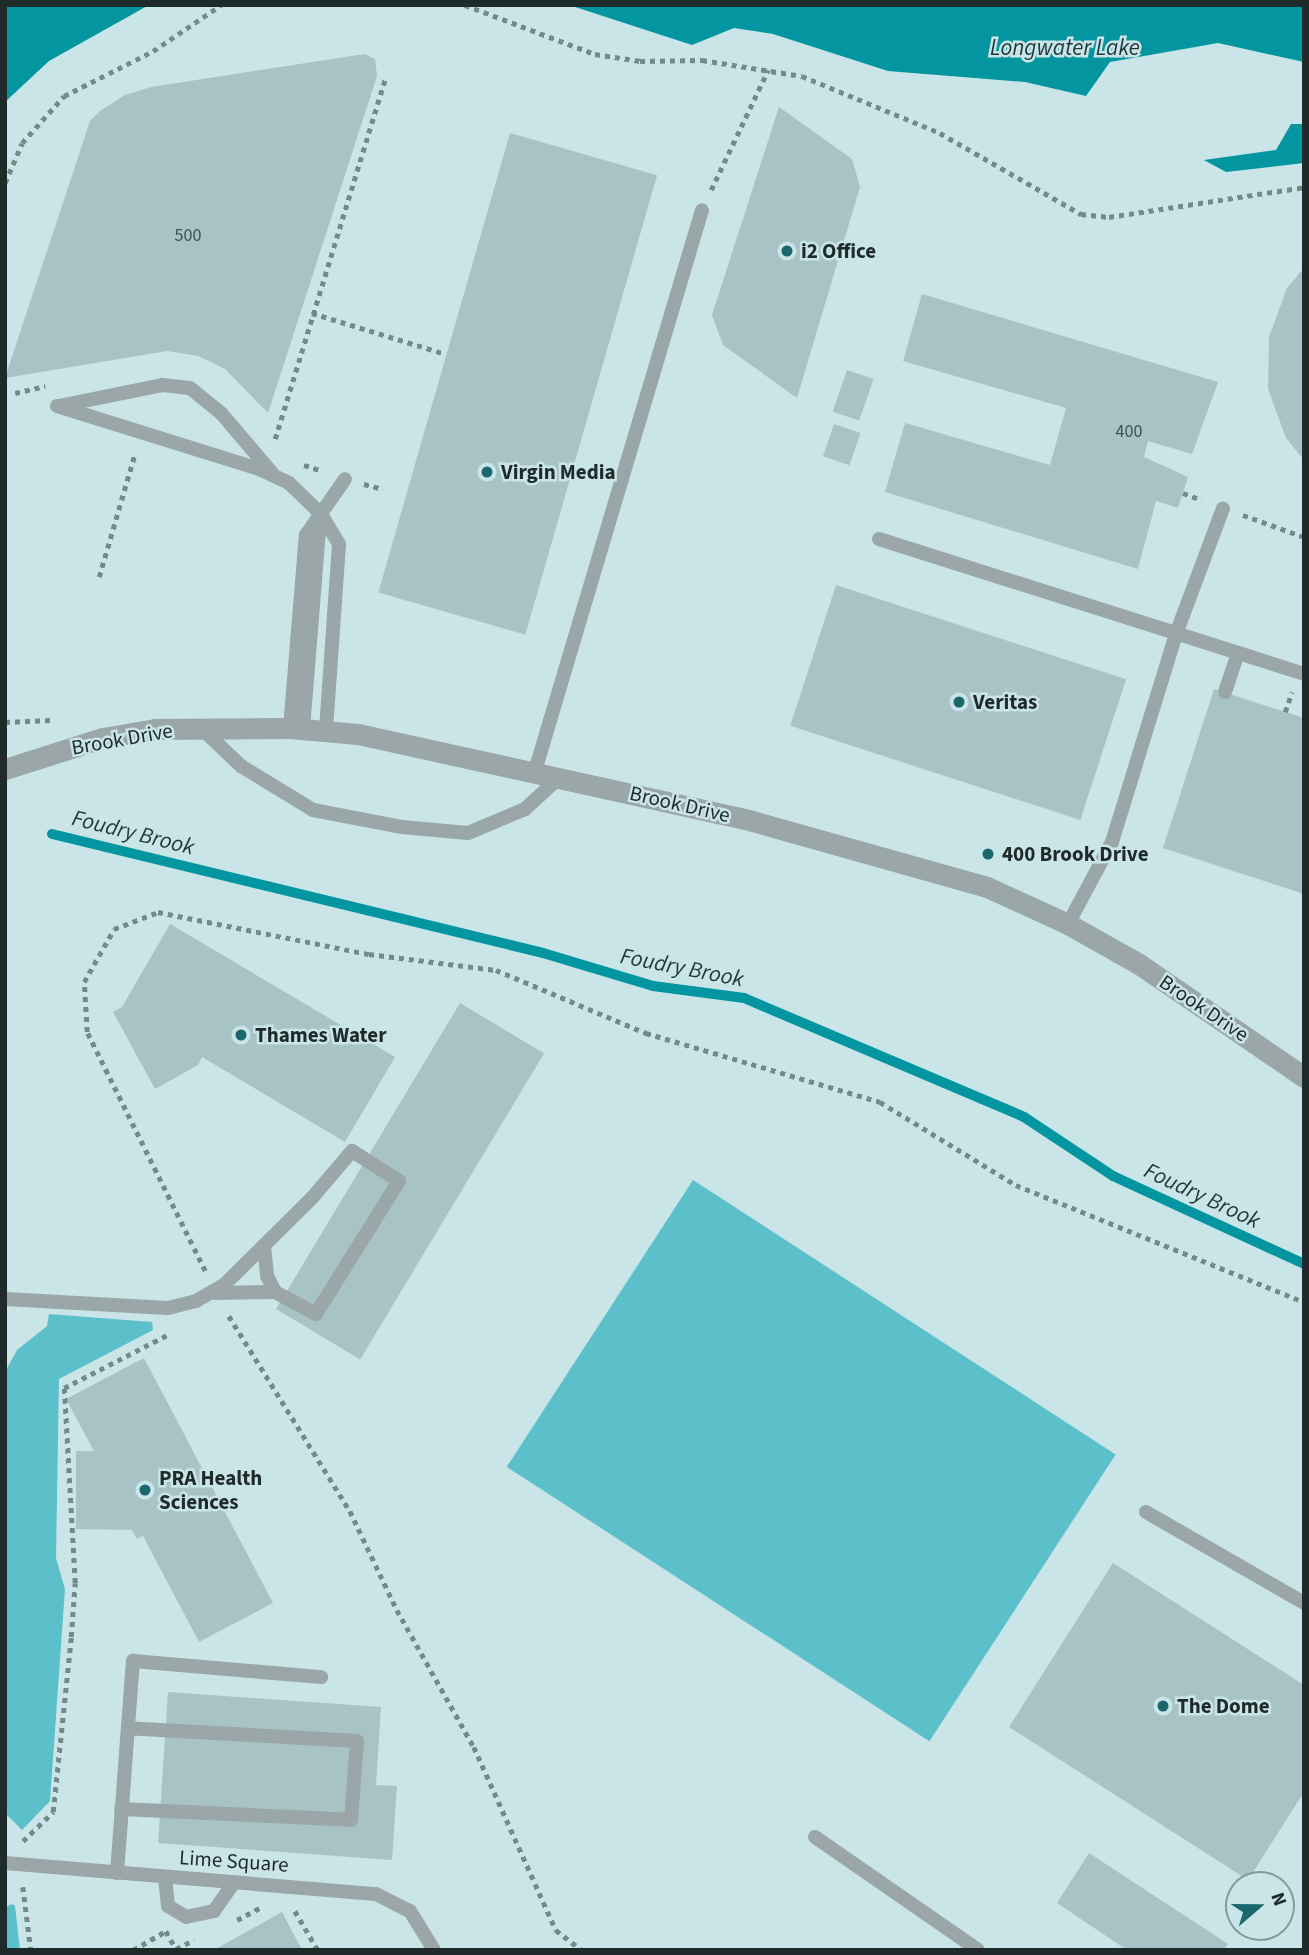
<!DOCTYPE html>
<html>
<head>
<meta charset="utf-8">
<style>
  body { margin:0 }
  #map { position:relative; width:1309px; height:1955px; overflow:hidden; background:#c9e5e8; font-family:"Source Sans 3",sans-serif }
  div>[style] { position:absolute }
  .green>* { inset:0; background:#5cc0ca; transform-origin:0 0 }
  .water>* { inset:0; background:#0395a0 }
  .stream>* { height:10px; margin:-5px; padding:0 5px; transform-origin:5px; border-radius:5px; background:#0395a0 }
  .building>* { inset:0; background:#a7c3c6; transform-origin:0 0 }
  .path>* { height:4.5px; margin-top:-2.25px; transform-origin:0; background:repeating-linear-gradient(90deg,#75898b 0 5px,transparent 0 10px) }
  .lane>* { height:14px; margin:-7px; padding:0 7px; transform-origin:7px; border-radius:7px; background:#9aa6a7 }
  .street>* { height:21px; margin:-10.5px; padding:0 10.5px; transform-origin:10.5px; border-radius:10.5px; background:#9aa6a7 }
  .dots>* { width:19px; height:19px; translate:-50% -50%; box-sizing:border-box; border:4px solid #c9e5e8; border-radius:50% }
  span { translate:-50% -50%; white-space:nowrap; text-align:center; line-height:1.15; -webkit-text-stroke:5px #c9e5e8; paint-order:stroke }
  .number-label { font-size:18px; color:#415052 }
  .number-label span { -webkit-text-stroke-width:0 }
  .poi-label { font-size:21px; color:#1f2a2b; font-weight:700 }
  .left { translate:0 -50%; text-align:left }
  .street-label { font-size:21px; color:#1f2a2b }
  .water-label { font-size:23px; color:#1f393c; font-style:italic }
  .frame { position:absolute; inset:0; border:7px solid #1f2a2b; pointer-events:none }
  .north { position:absolute; left:1225px; top:1871px; width:70px; height:70px; box-sizing:border-box; background:#c9e5e8; border:2px solid #859a9c; border-radius:50%; rotate:70deg; font-size:19px; font-weight:700; line-height:28px; text-align:center; color:#1f2a2b }
  .north::after { content:''; display:block; margin:auto; width:24px; height:32px; background:#1a676e; clip-path:polygon(50% 0,100% 100%,50% 72%,0 100%) }
</style>
</head>
<body>
<div id="map">
  <div class="green">
    <div style="left:693px;top:1180px;width:504px;height:342px;rotate:33deg"></div>
    <div style="clip-path:polygon(49px 1314px,152px 1322px,153px 1330px,59px 1379px,56px 1558px,65px 1589px,50px 1801px,22px 1830px,5px 1813px,5px 1372px,17px 1350px,47px 1326px)"></div>
    <div style="clip-path:polygon(12px 1904px,15px 1906px,20px 1950px,5px 1950px,5px 1907px)"></div>
  </div>
  <div class="water">
    <div style="clip-path:polygon(5px 5px,149px 5px,49px 61px,5px 102px)"></div>
    <div style="clip-path:polygon(569px 5px,1304px 5px,1304px 62px,1218px 43px,1110px 62px,1086px 96px,1025px 82px,888px 71px,773px 34px,734px 28px,692px 45px)"></div>
    <div style="clip-path:polygon(1291px 124px,1304px 124px,1304px 163px,1226px 172px,1204px 160px,1276px 150px)"></div>
  </div>
  <div class="stream">
    <div style="left:52px;top:834px;width:505px;rotate:13.62deg"></div>
    <div style="left:543px;top:953px;width:115px;rotate:16.7deg"></div>
    <div style="left:653px;top:986px;width:92px;rotate:7.5deg"></div>
    <div style="left:744px;top:998px;width:304px;rotate:23deg"></div>
    <div style="left:1024px;top:1117px;width:107px;rotate:33.5deg"></div>
    <div style="left:1113px;top:1176px;width:210px;rotate:24.7deg"></div>
  </div>
  <div class="building">
    <div style="clip-path:polygon(365px 54px,375px 59px,377px 76px,268px 413px,225px 369px,198px 356px,167px 351px,5px 378px,90px 121px,100px 111px,125px 95px,151px 87px)"></div>
    <div style="clip-path:polygon(779px 107px,852px 159px,860px 187px,797px 398px,723px 345px,712px 315px)"></div>
    <div style="left:510px;top:133px;width:153px;height:478px;rotate:16deg"></div>
    <div style="clip-path:polygon(1304px 268px,1304px 460px,1286px 438px,1268px 389px,1269px 337px,1287px 288px)"></div>
    <div style="clip-path:polygon(922px 294px,1218px 382px,1192px 454px,1148px 441px,1144px 457px,1188px 477px,1178px 508px,1156px 501px,1138px 569px,885px 492px,905px 423px,1050px 465px,1066px 408px,903px 361px)"></div>
    <div style="left:847px;top:370px;width:28px;height:44px;rotate:19deg"></div>
    <div style="left:834px;top:424px;width:28px;height:34px;rotate:19deg"></div>
    <div style="left:836px;top:585px;width:305px;height:148px;rotate:18deg"></div>
    <div style="clip-path:polygon(1214px 689px,1304px 718px,1304px 894px,1163px 848px)"></div>
    <div style="clip-path:polygon(170px 924px,395px 1057px,345px 1142px,202px 1057px,198px 1065px,155px 1089px,113px 1012px,122px 1007px)"></div>
    <div style="left:460px;top:1003px;width:98px;height:357px;rotate:31deg"></div>
    <div style="clip-path:polygon(144px 1358px,273px 1603px,199px 1642px,143px 1536px,137px 1539px,132px 1530px,76px 1529px,76px 1451px,94px 1451px,66px 1399px)"></div>
    <div style="clip-path:polygon(1113px 1563px,1304px 1685px,1304px 1792px,1248px 1880px,1009px 1727px)"></div>
    <div style="clip-path:polygon(168px 1692px,381px 1707px,376px 1785px,397px 1786px,392px 1860px,158px 1843px)"></div>
    <div style="clip-path:polygon(1089px 1853px,1228px 1944px,1224px 1950px,1127px 1950px,1057px 1903px)"></div>
    <div style="clip-path:polygon(282px 1912px,302px 1950px,214px 1950px)"></div>
  </div>
  <div class="path">
    <div style="left:465px;top:5px;width:139px;rotate:20.7deg"></div>
    <div style="left:595px;top:54px;width:46px;rotate:8.8deg"></div>
    <div style="left:640px;top:61px;width:62px;rotate:-0.9deg"></div>
    <div style="left:702px;top:60px;width:101px;rotate:9.1deg"></div>
    <div style="left:802px;top:76px;width:149px;rotate:22.4deg"></div>
    <div style="left:940px;top:133px;width:163px;rotate:29.9deg"></div>
    <div style="left:1081px;top:214px;width:28px;rotate:6deg"></div>
    <div style="left:1109px;top:217px;width:197px;rotate:-8.7deg"></div>
    <div style="left:5px;top:183px;width:43px;rotate:-67deg"></div>
    <div style="left:22px;top:143px;width:63px;rotate:-48.2deg"></div>
    <div style="left:64px;top:96px;width:100px;rotate:-26.8deg"></div>
    <div style="left:153px;top:51px;width:82px;rotate:-34.1deg"></div>
    <div style="left:711px;top:190px;width:133px;rotate:-64.6deg"></div>
    <div style="left:312px;top:313px;width:137px;rotate:17deg"></div>
    <div style="left:15px;top:393px;width:31px;rotate:-13deg"></div>
    <div style="left:275px;top:439px;width:376px;rotate:-73deg"></div>
    <div style="left:304px;top:465px;width:20px;rotate:18deg"></div>
    <div style="left:364px;top:484px;width:20px;rotate:15deg"></div>
    <div style="left:1183px;top:493px;width:20px;rotate:20deg"></div>
    <div style="left:1243px;top:515px;width:65px;rotate:19.8deg"></div>
    <div style="left:99px;top:577px;width:129px;rotate:-73.8deg"></div>
    <div style="left:1285px;top:712px;width:21px;rotate:-71deg"></div>
    <div style="left:5px;top:722px;width:46px;rotate:-2.5deg"></div>
    <div style="left:205px;top:1271px;width:267px;rotate:-116.3deg"></div>
    <div style="left:87px;top:1032px;width:50px;rotate:-93.4deg"></div>
    <div style="left:84px;top:982px;width:61px;rotate:-60.5deg"></div>
    <div style="left:114px;top:929px;width:47px;rotate:-21.1deg"></div>
    <div style="left:158px;top:912px;width:215px;rotate:11.3deg"></div>
    <div style="left:369px;top:954px;width:128px;rotate:7.2deg"></div>
    <div style="left:496px;top:970px;width:163px;rotate:22.8deg"></div>
    <div style="left:646px;top:1033px;width:244px;rotate:16.4deg"></div>
    <div style="left:880px;top:1102px;width:159px;rotate:31.4deg"></div>
    <div style="left:1016px;top:1185px;width:311px;rotate:22.1deg"></div>
    <div style="left:229px;top:1316px;width:229px;rotate:58.2deg"></div>
    <div style="left:350px;top:1511px;width:110px;rotate:64.6deg"></div>
    <div style="left:397px;top:1610px;width:157px;rotate:60.7deg"></div>
    <div style="left:474px;top:1747px;width:201px;rotate:65.9deg"></div>
    <div style="left:556px;top:1930px;width:33px;rotate:38deg"></div>
    <div style="left:23px;top:1841px;width:42px;rotate:-44deg"></div>
    <div style="left:53px;top:1812px;width:176px;rotate:-84.1deg"></div>
    <div style="left:71px;top:1637px;width:54px;rotate:-85.8deg"></div>
    <div style="left:75px;top:1583px;width:195px;rotate:-93.2deg"></div>
    <div style="left:64px;top:1388px;width:120px;rotate:-27.2deg"></div>
    <div style="left:23px;top:1887px;width:64px;rotate:82.8deg"></div>
    <div style="left:295px;top:1911px;width:45px;rotate:59.5deg"></div>
    <div style="left:237px;top:1920px;width:26px;rotate:-28deg"></div>
    <div style="left:176px;top:1949px;width:20px;rotate:-27deg"></div>
    <div style="left:133px;top:1950px;width:38px;rotate:-30deg"></div>
    <div style="left:166px;top:1931px;width:21px;rotate:61deg"></div>
  </div>
  <div class="lane">
    <div style="left:57px;top:406px;width:212px;rotate:17.3deg"></div>
    <div style="left:259px;top:469px;width:33px;rotate:25deg"></div>
    <div style="left:289px;top:483px;width:45px;rotate:44.1deg"></div>
    <div style="left:321px;top:514px;width:35px;rotate:59deg"></div>
    <div style="left:339px;top:544px;width:187px;rotate:94deg"></div>
    <div style="left:59px;top:406px;width:105px;rotate:-11.5deg"></div>
    <div style="left:162px;top:385px;width:28px;rotate:6deg"></div>
    <div style="left:190px;top:388px;width:40px;rotate:39deg"></div>
    <div style="left:221px;top:413px;width:79px;rotate:49.6deg"></div>
    <div style="left:879px;top:539px;width:446px;rotate:17.6deg"></div>
    <div style="left:1225px;top:692px;width:41px;rotate:-71.6deg"></div>
    <div style="left:290px;top:728px;width:194px;rotate:-85.3deg"></div>
    <div style="left:306px;top:535px;width:68px;rotate:-55.1deg"></div>
    <div style="left:202px;top:729px;width:54px;rotate:43.5deg"></div>
    <div style="left:241px;top:766px;width:84px;rotate:31.4deg"></div>
    <div style="left:313px;top:810px;width:91px;rotate:10.8deg"></div>
    <div style="left:402px;top:827px;width:66px;rotate:5.2deg"></div>
    <div style="left:468px;top:833px;width:62px;rotate:-22.8deg"></div>
    <div style="left:525px;top:809px;width:49px;rotate:-42.5deg"></div>
    <div style="left:303px;top:729px;width:212px;rotate:-85.4deg"></div>
    <div style="left:535px;top:771px;width:585px;rotate:-73.42deg"></div>
    <div style="left:1068px;top:924px;width:93px;rotate:-61.8deg"></div>
    <div style="left:1112px;top:842px;width:218px;rotate:-72.9deg"></div>
    <div style="left:1176px;top:634px;width:134px;rotate:-69.5deg"></div>
    <div style="left:264px;top:1246px;width:30px;rotate:84deg"></div>
    <div style="left:267px;top:1276px;width:18px;rotate:63deg"></div>
    <div style="left:5px;top:1299px;width:163px;rotate:3.2deg"></div>
    <div style="left:168px;top:1308px;width:29px;rotate:-14deg"></div>
    <div style="left:196px;top:1301px;width:32px;rotate:-30deg"></div>
    <div style="left:224px;top:1285px;width:124px;rotate:-44.7deg"></div>
    <div style="left:312px;top:1198px;width:62px;rotate:-49.6deg"></div>
    <div style="left:352px;top:1151px;width:56px;rotate:32.6deg"></div>
    <div style="left:399px;top:1181px;width:157px;rotate:122deg"></div>
    <div style="left:316px;top:1314px;width:47px;rotate:-151.8deg"></div>
    <div style="left:275px;top:1292px;width:60px;rotate:179deg"></div>
    <div style="left:1146px;top:1512px;width:182px;rotate:29.9deg"></div>
    <div style="left:121px;top:1809px;width:230px;rotate:2.7deg"></div>
    <div style="left:351px;top:1820px;width:79px;rotate:-85.7deg"></div>
    <div style="left:357px;top:1741px;width:229px;rotate:-176.8deg"></div>
    <div style="left:815px;top:1837px;width:198px;rotate:34.7deg"></div>
    <div style="left:5px;top:1863px;width:372px;rotate:4.8deg"></div>
    <div style="left:376px;top:1894px;width:38px;rotate:27deg"></div>
    <div style="left:410px;top:1911px;width:46px;rotate:58.4deg"></div>
    <div style="left:117px;top:1873px;width:213px;rotate:-85.7deg"></div>
    <div style="left:133px;top:1661px;width:189px;rotate:4.9deg"></div>
    <div style="left:165px;top:1877px;width:29px;rotate:84deg"></div>
    <div style="left:168px;top:1906px;width:21px;rotate:31deg"></div>
    <div style="left:186px;top:1917px;width:29px;rotate:-12deg"></div>
    <div style="left:214px;top:1911px;width:35px;rotate:-55deg"></div>
  </div>
  <div class="street">
    <div style="left:5px;top:769px;width:103px;rotate:-17.6deg"></div>
    <div style="left:103px;top:738px;width:53px;rotate:-9.8deg"></div>
    <div style="left:155px;top:729px;width:135px;rotate:-0.4deg"></div>
    <div style="left:290px;top:728px;width:68px;rotate:5deg"></div>
    <div style="left:358px;top:734px;width:396px;rotate:12.4deg"></div>
    <div style="left:745px;top:819px;width:251px;rotate:15.7deg"></div>
    <div style="left:987px;top:887px;width:89px;rotate:24.6deg"></div>
    <div style="left:1068px;top:924px;width:81px;rotate:29.4deg"></div>
    <div style="left:1139px;top:964px;width:200px;rotate:34.4deg"></div>
  </div>
  <div class="dots">
    <div style="left:787px;top:251px;background:#1a676e"></div>
    <div style="left:487px;top:472px;background:#1a676e"></div>
    <div style="left:959px;top:702px;background:#1a676e"></div>
    <div style="left:988px;top:854px;background:#1a676e"></div>
    <div style="left:241px;top:1035px;background:#1a676e"></div>
    <div style="left:145px;top:1490px;background:#1a676e"></div>
    <div style="left:1163px;top:1706px;background:#1a676e"></div>
  </div>
  <div class="number-label">
    <span style="left:188px;top:236px">500</span>
    <span style="left:1129px;top:432px">400</span>
  </div>
  <div class="poi-label">
    <span class="left" style="left:801px;top:251px">i2 Office</span>
    <span class="left" style="left:501px;top:472px">Virgin Media</span>
    <span class="left" style="left:973px;top:702px">Veritas</span>
    <span class="left" style="left:1002px;top:854px">400 Brook Drive</span>
    <span class="left" style="left:255px;top:1035px">Thames Water</span>
    <span class="left" style="left:159px;top:1490px">PRA Health<br>Sciences</span>
    <span class="left" style="left:1177px;top:1706px">The Dome</span>
  </div>
  <div class="street-label">
    <span style="left:122px;top:739px;rotate:-10deg">Brook Drive</span>
    <span style="left:680px;top:804px;rotate:13deg">Brook Drive</span>
    <span style="left:1204px;top:1008px;rotate:34deg">Brook Drive</span>
    <span style="left:234px;top:1861px;rotate:4deg">Lime Square</span>
  </div>
  <div class="water-label">
    <span style="left:1065px;top:48px">Longwater Lake</span>
    <span style="left:133px;top:833px;rotate:14deg">Foudry Brook</span>
    <span style="left:682px;top:968px;rotate:11deg">Foudry Brook</span>
    <span style="left:1202px;top:1196px;rotate:25deg">Foudry Brook</span>
  </div>
  <div class="frame"></div>
  <div class="north">N</div>
</div>
</body>
</html>
